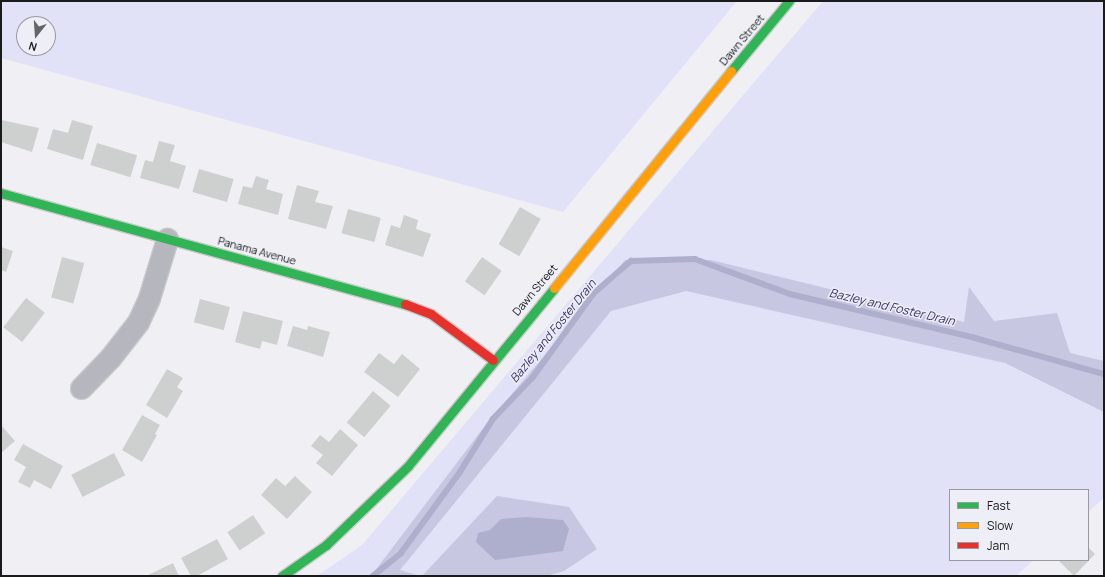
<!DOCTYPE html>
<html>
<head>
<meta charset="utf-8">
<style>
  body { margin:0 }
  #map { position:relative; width:1105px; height:577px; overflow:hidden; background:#f0f0f4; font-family:Manrope,sans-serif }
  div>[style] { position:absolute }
  .green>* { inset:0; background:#e1e2f7 }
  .forest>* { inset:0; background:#c7c7e1 }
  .water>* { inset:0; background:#aeaecd }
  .stream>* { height:5.5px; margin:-2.75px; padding:0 2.75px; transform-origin:2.75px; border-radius:2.75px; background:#aeaecd }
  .building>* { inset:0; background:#ced0d0; transform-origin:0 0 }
  .roads { filter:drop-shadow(1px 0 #cacacc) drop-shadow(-1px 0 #cacacc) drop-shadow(0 1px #cacacc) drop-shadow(0 -1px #cacacc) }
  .street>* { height:21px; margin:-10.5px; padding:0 10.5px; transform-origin:10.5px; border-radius:10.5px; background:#b6b6be }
  .fast>* { height:9px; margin:-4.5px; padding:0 4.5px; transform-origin:4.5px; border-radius:4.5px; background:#30b455 }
  .slow>* { height:9px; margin:-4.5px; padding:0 4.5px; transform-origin:4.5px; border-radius:4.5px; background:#ff9f0a }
  .jam>* { height:9px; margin:-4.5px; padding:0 4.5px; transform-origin:4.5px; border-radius:4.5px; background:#e5322d }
  span { translate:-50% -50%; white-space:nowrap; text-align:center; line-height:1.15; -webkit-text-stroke:3px #eeeef6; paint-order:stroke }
  .street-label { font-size:11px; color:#191a1c }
  .water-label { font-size:12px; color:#363168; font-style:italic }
  .frame { position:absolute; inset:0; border:2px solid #191a1c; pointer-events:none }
  .legend { position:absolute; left:949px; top:489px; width:140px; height:72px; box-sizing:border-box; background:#eeeef6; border:1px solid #99999f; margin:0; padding:5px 7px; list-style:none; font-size:12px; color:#191a1c }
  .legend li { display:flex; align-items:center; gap:8px; height:20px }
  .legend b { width:20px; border:1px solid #99999f }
  .north { position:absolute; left:16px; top:16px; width:40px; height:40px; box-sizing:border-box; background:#eeeef6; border:1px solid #99999f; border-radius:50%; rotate:197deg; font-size:11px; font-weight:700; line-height:16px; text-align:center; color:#191a1c }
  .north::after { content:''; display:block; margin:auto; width:14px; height:18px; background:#646568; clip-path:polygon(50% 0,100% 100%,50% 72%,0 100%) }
</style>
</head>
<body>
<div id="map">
  <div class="green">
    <div style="clip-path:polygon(evenodd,1px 1px,737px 1px,563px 212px,1px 58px,1px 1px,24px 24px,48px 24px,48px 48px,24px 48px,24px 24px)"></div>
    <div style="clip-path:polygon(823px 1px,1104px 1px,1104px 498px,1088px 512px,1088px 490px,950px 490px,950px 560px,1034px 560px,1016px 576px,317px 576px,362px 545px)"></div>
  </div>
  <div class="forest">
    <div style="clip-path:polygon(625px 260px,711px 260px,964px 322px,969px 287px,994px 321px,1057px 313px,1070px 353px,1104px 361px,1104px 412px,1005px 363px,686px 291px,611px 311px,400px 570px,420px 576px,371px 576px,484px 427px)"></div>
    <div style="clip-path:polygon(497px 496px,569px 507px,597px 549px,564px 571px,547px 576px,422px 576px)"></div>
  </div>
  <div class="water">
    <div style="clip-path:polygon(526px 517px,563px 520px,569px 529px,563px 551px,495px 560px,476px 542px,478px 533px,490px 530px,501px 519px)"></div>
  </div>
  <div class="stream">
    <div style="left:373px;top:576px;width:36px;rotate:-39deg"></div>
    <div style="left:401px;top:553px;width:100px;rotate:-53.9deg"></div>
    <div style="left:460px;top:472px;width:62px;rotate:-58.1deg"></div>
    <div style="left:493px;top:419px;width:58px;rotate:-46.4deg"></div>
    <div style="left:533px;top:377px;width:104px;rotate:-54deg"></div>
    <div style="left:594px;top:293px;width:49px;rotate:-40.9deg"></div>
    <div style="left:631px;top:261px;width:64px;rotate:-1.8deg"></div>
    <div style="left:695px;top:259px;width:101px;rotate:20.2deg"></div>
    <div style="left:790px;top:294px;width:187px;rotate:13.3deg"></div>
    <div style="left:972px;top:337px;width:137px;rotate:15.7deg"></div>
  </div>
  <div class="building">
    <div style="clip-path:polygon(1px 120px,39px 128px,32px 152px,1px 142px)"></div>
    <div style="clip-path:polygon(72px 120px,93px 126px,83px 160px,47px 149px,53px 129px,68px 133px)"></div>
    <div style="clip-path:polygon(159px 141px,175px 145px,170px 161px,186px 166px,179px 189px,140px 178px,145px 160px,153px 162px)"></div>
    <div style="left:97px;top:143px;width:42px;height:23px;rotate:17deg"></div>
    <div style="left:199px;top:169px;width:36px;height:24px;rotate:16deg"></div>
    <div style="clip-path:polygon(256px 176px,269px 180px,266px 189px,283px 194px,278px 215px,238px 204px,243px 186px,252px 188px)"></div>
    <div style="clip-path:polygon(297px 185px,319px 191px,315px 202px,333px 206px,326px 229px,288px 219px)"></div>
    <div style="left:520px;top:207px;width:24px;height:43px;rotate:30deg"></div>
    <div style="left:348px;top:209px;width:34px;height:25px;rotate:15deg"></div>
    <div style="clip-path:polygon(404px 215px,418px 220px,416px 229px,431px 234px,423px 257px,385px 245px,391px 225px,400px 228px)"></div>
    <div style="clip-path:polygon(1px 247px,13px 251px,6px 272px,1px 270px)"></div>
    <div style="left:62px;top:257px;width:23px;height:42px;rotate:15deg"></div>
    <div style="left:482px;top:257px;width:24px;height:30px;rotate:35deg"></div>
    <div style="left:26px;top:298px;width:24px;height:37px;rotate:38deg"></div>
    <div style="left:200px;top:299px;width:31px;height:24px;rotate:15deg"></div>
    <div style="clip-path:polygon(243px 311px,283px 321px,277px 345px,262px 341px,260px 349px,235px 342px)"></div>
    <div style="clip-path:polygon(293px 326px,307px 330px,308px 326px,330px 332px,323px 357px,287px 346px)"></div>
    <div style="clip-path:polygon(379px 353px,394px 364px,402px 354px,420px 369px,398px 397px,364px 372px)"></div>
    <div style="clip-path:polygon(167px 369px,183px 378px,177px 387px,183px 391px,167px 418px,146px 405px)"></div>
    <div style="left:373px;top:391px;width:23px;height:41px;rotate:40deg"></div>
    <div style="clip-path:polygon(142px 415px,160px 425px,155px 434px,157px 435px,142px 462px,122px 450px)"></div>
    <div style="clip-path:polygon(1px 425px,15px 441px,1px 453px)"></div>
    <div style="clip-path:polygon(340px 429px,358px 445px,332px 476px,316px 463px,323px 455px,311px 446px,320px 435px,329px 442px)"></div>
    <div style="clip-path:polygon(23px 444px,63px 466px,51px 489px,34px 480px,30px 488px,18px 482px,26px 467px,14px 460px)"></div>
    <div style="left:114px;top:453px;width:25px;height:48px;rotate:63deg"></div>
    <div style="clip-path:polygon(295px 476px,312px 492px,287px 519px,261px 495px,276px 478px,285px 486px)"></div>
    <div style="left:253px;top:515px;width:22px;height:31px;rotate:56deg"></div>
    <div style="clip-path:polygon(217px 539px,228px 559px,197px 576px,191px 576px,181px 558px)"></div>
    <div style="clip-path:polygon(1088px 547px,1095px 554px,1074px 576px,1059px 561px,1088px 560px)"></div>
    <div style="clip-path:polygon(173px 563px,179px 576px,146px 576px)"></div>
  </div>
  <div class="roads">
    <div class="street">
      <div style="left:81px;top:388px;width:42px;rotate:-46deg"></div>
      <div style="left:110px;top:358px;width:46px;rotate:-52.1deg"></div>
      <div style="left:138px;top:322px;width:26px;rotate:-65deg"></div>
      <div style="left:149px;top:298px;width:62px;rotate:-73deg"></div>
    </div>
    <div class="fast">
      <div style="left:731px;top:71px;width:91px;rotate:-50.4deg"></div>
      <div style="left:1px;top:193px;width:419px;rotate:15.4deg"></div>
      <div style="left:282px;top:576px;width:54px;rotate:-35.2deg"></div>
      <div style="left:326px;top:545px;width:114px;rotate:-43.9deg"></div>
      <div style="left:408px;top:466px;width:230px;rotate:-50.6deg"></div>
    </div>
    <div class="slow">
      <div style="left:554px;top:288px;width:280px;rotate:-50.8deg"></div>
    </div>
    <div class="jam">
      <div style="left:405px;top:304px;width:28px;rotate:21deg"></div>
      <div style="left:431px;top:314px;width:77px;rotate:36.6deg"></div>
    </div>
  </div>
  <div class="street-label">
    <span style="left:742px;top:40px;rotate:-50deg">Dawn Street</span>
    <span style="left:257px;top:251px;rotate:15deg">Panama Avenue</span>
    <span style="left:535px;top:290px;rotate:-50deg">Dawn Street</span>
  </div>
  <div class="water-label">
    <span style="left:892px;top:307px;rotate:13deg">Bazley and Foster Drain</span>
    <span style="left:553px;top:331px;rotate:-51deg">Bazley and Foster Drain</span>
  </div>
  <div class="frame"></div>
  <ul class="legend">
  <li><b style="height:5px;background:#30b455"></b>Fast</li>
  <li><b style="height:5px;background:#ff9f0a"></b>Slow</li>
  <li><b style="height:5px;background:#e5322d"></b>Jam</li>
  </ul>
  <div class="north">N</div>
</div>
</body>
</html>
